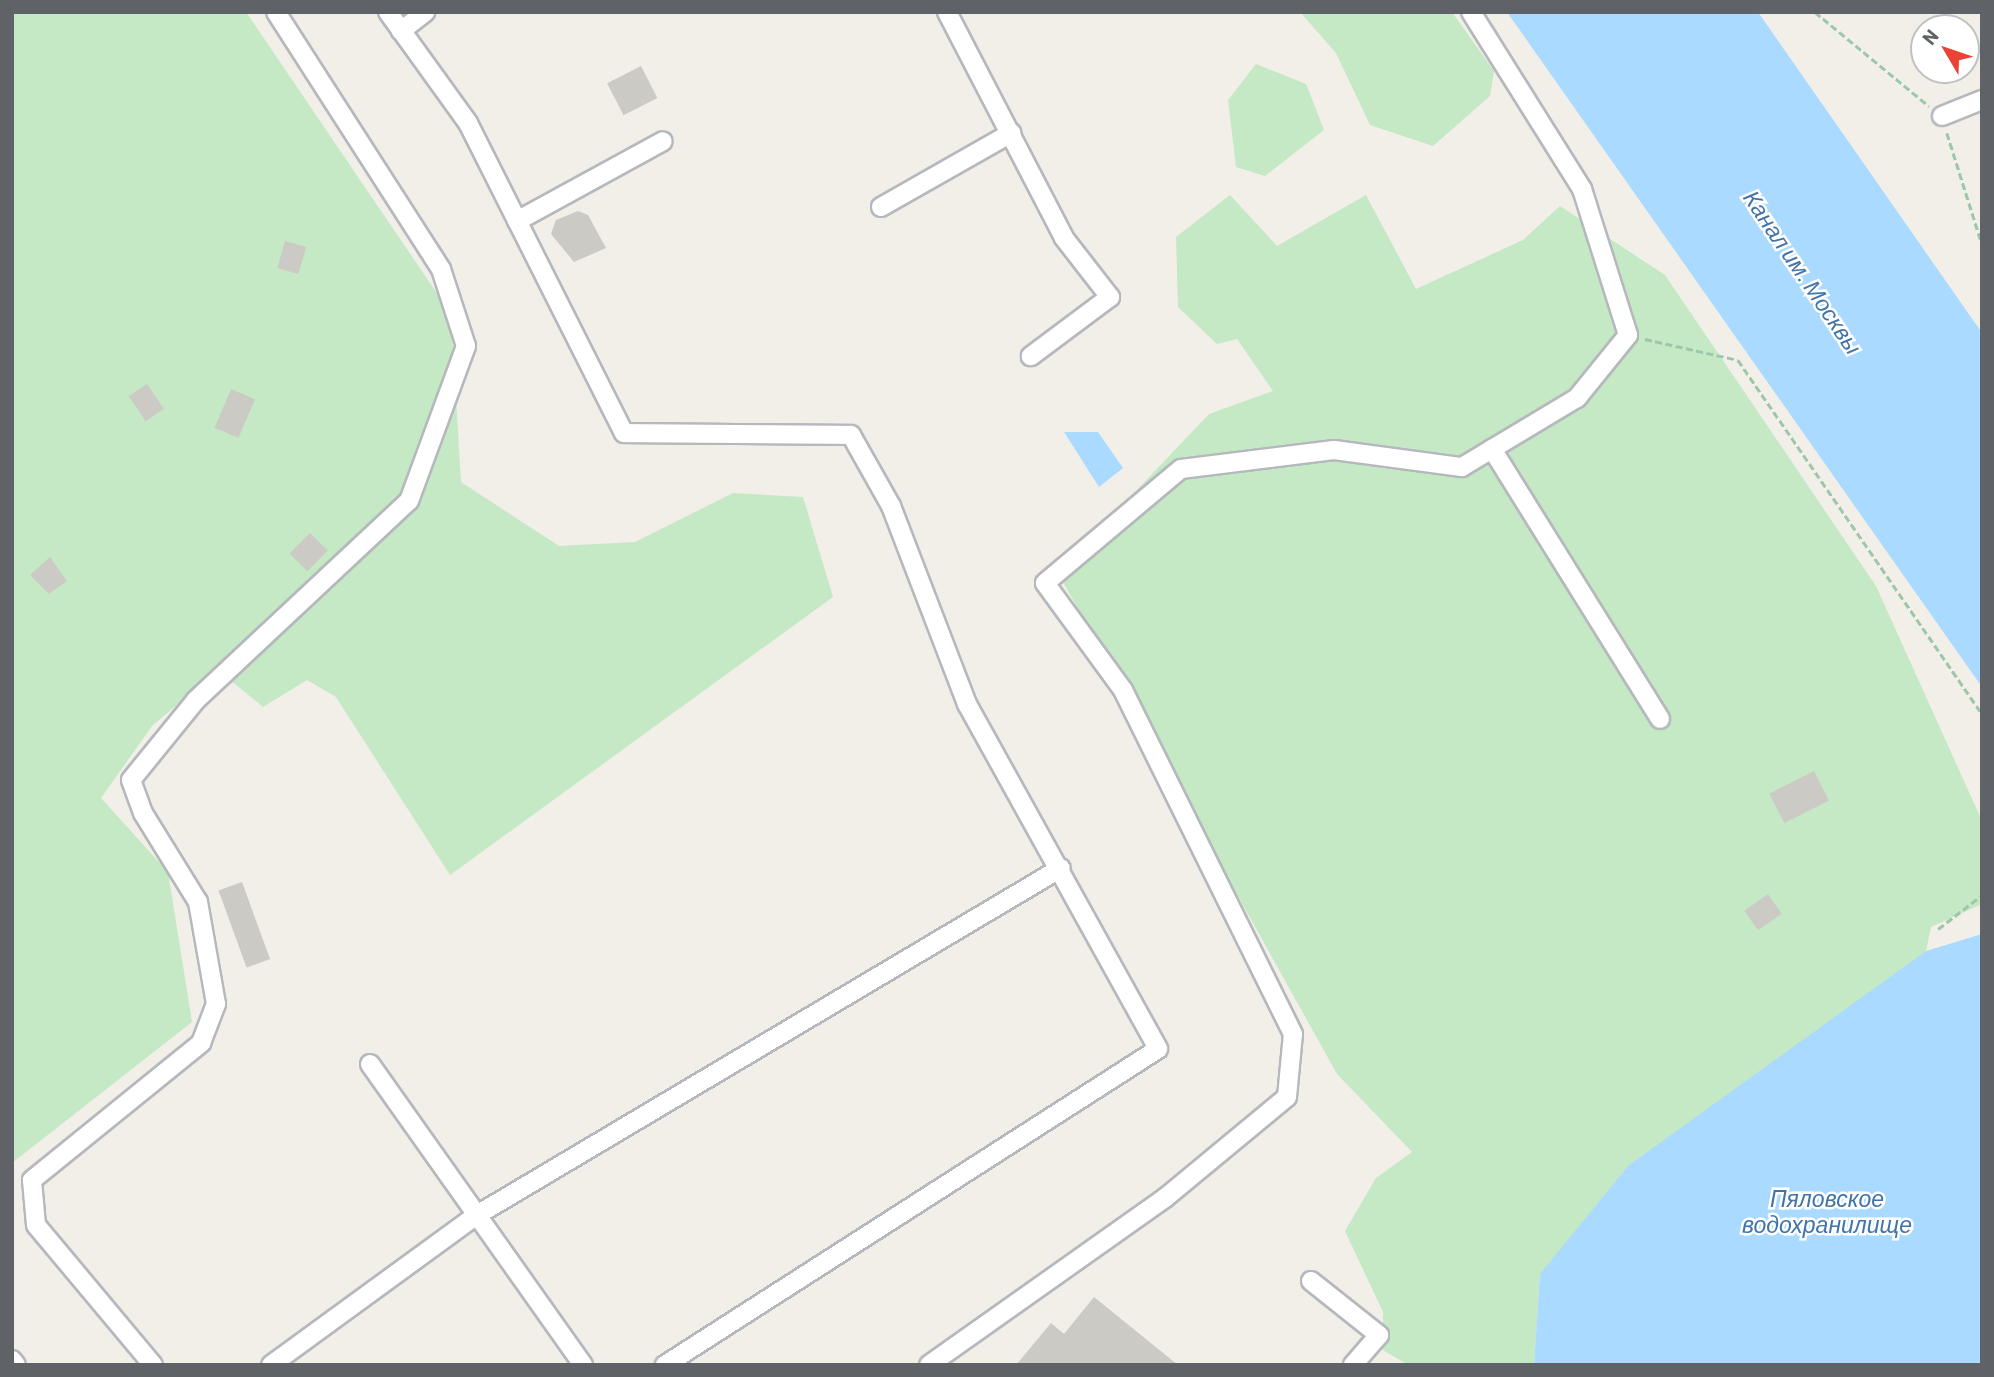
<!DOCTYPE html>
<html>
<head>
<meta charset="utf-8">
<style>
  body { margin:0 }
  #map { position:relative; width:1994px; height:1377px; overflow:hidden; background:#f1efe8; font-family:Barlow,sans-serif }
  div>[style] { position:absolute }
  .green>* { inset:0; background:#c5e8c5 }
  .water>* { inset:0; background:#aadaff }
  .building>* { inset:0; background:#cccac5; transform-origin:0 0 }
  .path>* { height:2.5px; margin-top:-1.25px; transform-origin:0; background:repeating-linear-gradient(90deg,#9cc7a9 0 7px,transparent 0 10.5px) }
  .roads { filter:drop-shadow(2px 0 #b5b8bc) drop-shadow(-2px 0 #b5b8bc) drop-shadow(0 2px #b5b8bc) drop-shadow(0 -2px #b5b8bc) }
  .minor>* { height:18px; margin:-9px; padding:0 9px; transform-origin:9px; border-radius:9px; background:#fff }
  span { translate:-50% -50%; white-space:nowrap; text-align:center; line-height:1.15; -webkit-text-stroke:5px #fff; paint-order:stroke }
  .water-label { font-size:23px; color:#4174aa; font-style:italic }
  .frame { position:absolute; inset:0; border:14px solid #5f6368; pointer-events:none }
  .north { position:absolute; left:1910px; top:14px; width:70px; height:70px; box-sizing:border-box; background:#fff; border:2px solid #bfc1c3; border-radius:50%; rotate:309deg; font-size:19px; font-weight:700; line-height:28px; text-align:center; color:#5f6368 }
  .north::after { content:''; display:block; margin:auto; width:24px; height:32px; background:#ea4335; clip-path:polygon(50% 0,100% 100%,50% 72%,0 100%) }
</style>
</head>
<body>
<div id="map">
  <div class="green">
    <div style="clip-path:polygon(12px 12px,246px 12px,451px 314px,461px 482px,559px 546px,635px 542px,733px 493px,803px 497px,833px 597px,450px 875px,336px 697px,307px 680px,263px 707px,218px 670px,152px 726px,101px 798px,168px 872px,192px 1022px,12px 1163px)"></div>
    <div style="clip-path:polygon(1300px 12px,1452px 12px,1494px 71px,1490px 96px,1433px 146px,1370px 125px,1336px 53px)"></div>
    <div style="clip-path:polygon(1256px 64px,1306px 84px,1324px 130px,1265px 176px,1236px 167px,1228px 100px)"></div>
    <div style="clip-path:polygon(1230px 195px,1277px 246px,1366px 195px,1416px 289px,1523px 240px,1560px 206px,1665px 275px,1876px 586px,1982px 821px,1982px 904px,1931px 927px,1926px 951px,1540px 1274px,1534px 1365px,1408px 1365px,1383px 1350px,1383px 1312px,1345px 1231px,1376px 1178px,1412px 1152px,1337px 1074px,1058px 573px,1209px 414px,1273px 391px,1237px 339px,1217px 344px,1178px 307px,1176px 237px)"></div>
  </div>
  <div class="water">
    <div style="clip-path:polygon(1507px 12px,1758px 12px,1982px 333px,1982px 687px)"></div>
    <div style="clip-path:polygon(1064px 432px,1098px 432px,1123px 468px,1099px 487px)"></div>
    <div style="clip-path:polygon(1982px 934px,1982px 1365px,1534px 1365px,1540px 1274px,1628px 1166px,1926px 951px)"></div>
  </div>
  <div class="building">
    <div style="left:641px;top:66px;width:36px;height:38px;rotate:63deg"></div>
    <div style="clip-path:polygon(578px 211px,588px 215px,606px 248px,574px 262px,551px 234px,556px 220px)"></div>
    <div style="left:285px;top:241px;width:22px;height:28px;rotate:16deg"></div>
    <div style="left:147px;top:384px;width:30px;height:22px;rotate:56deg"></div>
    <div style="left:231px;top:389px;width:26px;height:42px;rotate:23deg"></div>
    <div style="left:310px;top:533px;width:25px;height:29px;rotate:45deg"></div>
    <div style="clip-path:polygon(50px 557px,67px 581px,49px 594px,30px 575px)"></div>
    <div style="left:1814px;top:771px;width:33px;height:50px;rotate:63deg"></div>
    <div style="left:242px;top:882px;width:82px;height:25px;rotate:70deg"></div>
    <div style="left:1768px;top:894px;width:24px;height:29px;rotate:55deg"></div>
    <div style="clip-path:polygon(1094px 1297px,1178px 1365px,1016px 1365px,1051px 1323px,1064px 1334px)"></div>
  </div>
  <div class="path">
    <div style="left:1815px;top:12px;width:148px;rotate:39.5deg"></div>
    <div style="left:1947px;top:133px;width:116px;rotate:72.5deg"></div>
    <div style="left:1645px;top:339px;width:95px;rotate:12.7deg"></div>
    <div style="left:1738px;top:360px;width:430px;rotate:55.4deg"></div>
    <div style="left:1938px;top:929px;width:56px;rotate:-37.7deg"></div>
  </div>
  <div class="roads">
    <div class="minor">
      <div style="left:388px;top:12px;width:137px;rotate:54.2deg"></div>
      <div style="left:468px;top:123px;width:347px;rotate:63.3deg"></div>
      <div style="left:624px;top:433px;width:227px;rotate:0.5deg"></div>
      <div style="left:851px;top:435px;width:81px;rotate:60.6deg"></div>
      <div style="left:891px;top:506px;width:212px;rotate:69deg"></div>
      <div style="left:967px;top:704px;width:394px;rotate:61deg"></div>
      <div style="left:1158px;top:1049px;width:586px;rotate:147.34deg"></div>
      <div style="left:947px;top:12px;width:254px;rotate:62.6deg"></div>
      <div style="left:1064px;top:238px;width:75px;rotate:52.1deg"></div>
      <div style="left:1110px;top:297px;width:99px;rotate:143.2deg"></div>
      <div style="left:401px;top:31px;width:31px;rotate:-38deg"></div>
      <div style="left:1942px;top:116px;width:43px;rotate:-21.8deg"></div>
      <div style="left:881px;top:207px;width:150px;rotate:-29.6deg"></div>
      <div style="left:517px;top:221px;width:166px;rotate:-28.7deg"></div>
      <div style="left:1492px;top:449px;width:318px;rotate:58.1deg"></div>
      <div style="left:370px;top:1064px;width:369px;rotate:54.7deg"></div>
      <div style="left:1311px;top:1281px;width:87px;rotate:38.5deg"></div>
      <div style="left:1379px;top:1335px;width:40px;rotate:131deg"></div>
      <div style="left:12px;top:1360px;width:6px;rotate:51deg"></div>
      <div style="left:153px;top:1365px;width:182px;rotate:-129.9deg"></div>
      <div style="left:36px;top:1225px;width:45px;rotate:-95.1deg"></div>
      <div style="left:32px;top:1180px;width:218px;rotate:-39deg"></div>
      <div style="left:201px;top:1043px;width:42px;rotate:-69deg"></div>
      <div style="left:216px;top:1004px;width:104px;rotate:-100deg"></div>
      <div style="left:198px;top:902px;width:105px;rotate:-121.7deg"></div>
      <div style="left:143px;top:813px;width:35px;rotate:-110deg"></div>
      <div style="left:131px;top:780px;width:103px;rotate:-50.9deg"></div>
      <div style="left:196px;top:700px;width:291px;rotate:-43.1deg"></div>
      <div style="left:409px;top:501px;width:165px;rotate:-69.8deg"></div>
      <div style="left:466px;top:346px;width:81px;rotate:-108deg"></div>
      <div style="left:441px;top:269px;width:305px;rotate:-122.7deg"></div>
      <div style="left:271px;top:1365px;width:255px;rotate:-36.1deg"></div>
      <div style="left:477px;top:1215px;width:679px;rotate:-30.72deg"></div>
      <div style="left:929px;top:1365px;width:289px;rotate:-35.3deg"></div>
      <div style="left:1165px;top:1198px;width:158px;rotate:-39.6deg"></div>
      <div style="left:1287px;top:1097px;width:63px;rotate:-84.6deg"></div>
      <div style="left:1293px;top:1034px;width:384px;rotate:-116.3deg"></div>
      <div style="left:1123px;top:690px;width:132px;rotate:-126.1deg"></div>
      <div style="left:1045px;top:583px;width:177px;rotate:-40deg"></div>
      <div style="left:1181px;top:469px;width:154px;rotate:-7.1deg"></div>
      <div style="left:1334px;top:450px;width:129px;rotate:7.6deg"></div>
      <div style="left:1462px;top:467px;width:134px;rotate:-31deg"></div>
      <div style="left:1577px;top:398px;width:81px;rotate:-51deg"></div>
      <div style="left:1628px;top:335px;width:153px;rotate:-107.5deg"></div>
      <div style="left:1582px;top:189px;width:209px;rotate:-122.1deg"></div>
    </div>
  </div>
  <div class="water-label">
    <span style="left:1803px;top:272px;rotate:56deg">Канал им. Москвы</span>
    <span style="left:1827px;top:1211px">Пяловское<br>водохранилище</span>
  </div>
  <div class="frame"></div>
  <div class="north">N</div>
</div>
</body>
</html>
